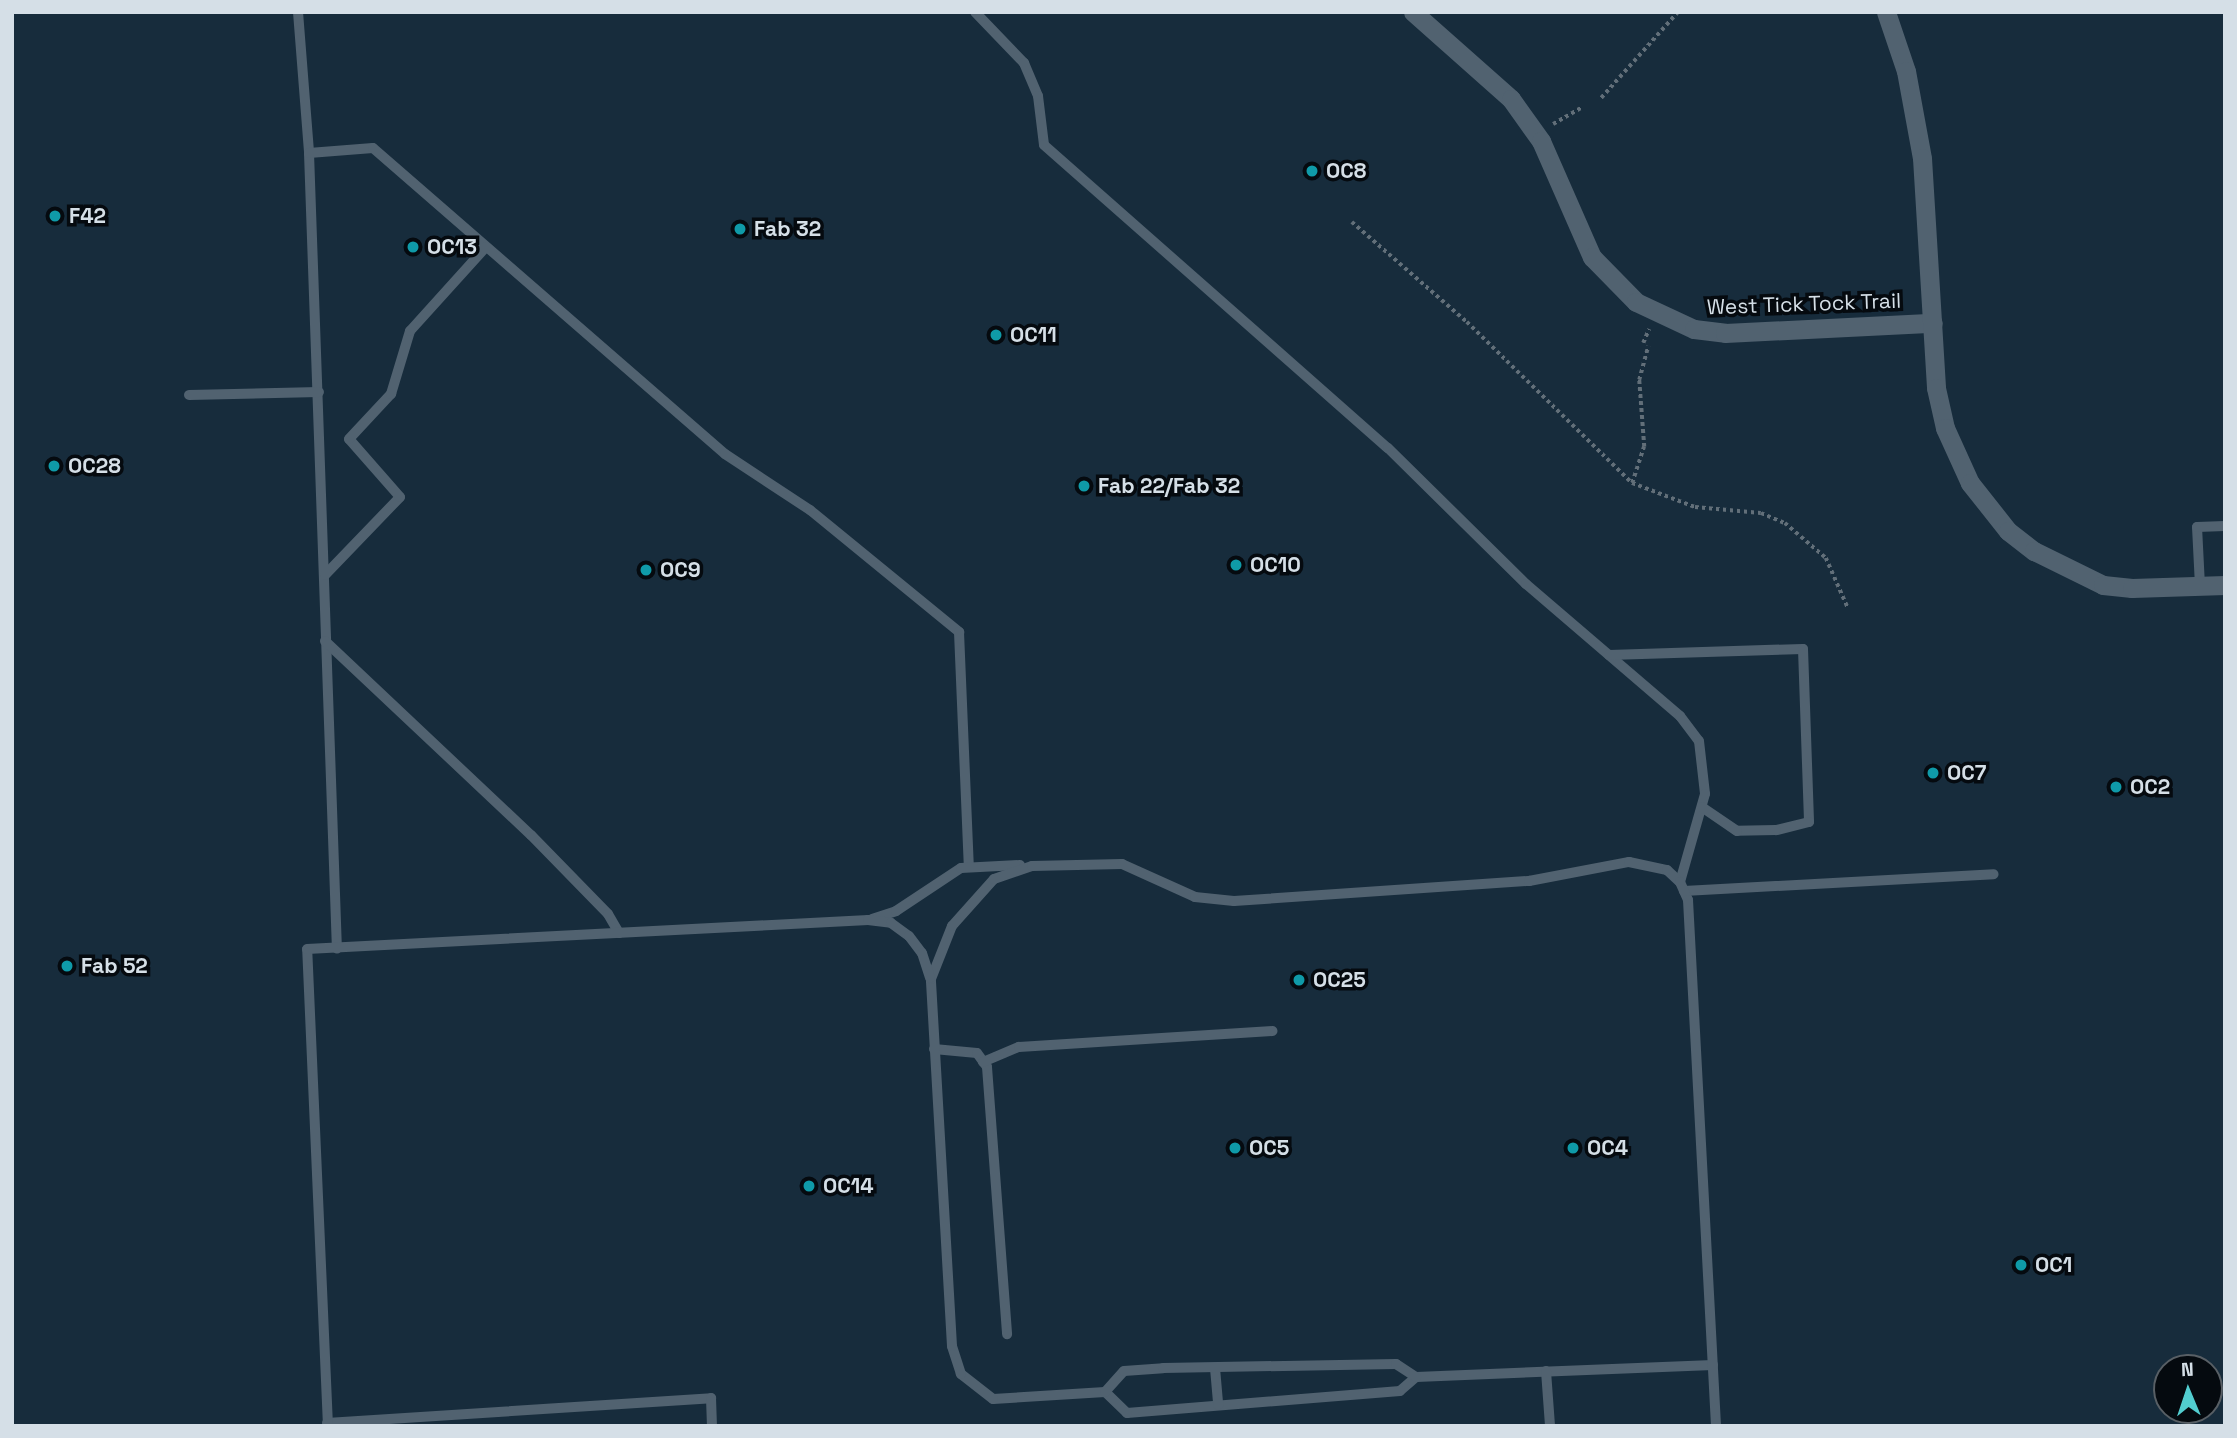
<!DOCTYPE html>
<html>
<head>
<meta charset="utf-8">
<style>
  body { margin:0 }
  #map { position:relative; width:2237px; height:1438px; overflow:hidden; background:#12212d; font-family:"Space Grotesk",sans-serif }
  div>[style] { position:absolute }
  .built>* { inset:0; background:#172c3c }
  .path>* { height:3.5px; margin-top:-1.75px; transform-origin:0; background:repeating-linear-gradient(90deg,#626f79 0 3.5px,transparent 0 7px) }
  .lane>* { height:10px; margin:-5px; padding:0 5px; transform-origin:5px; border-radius:5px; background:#516270 }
  .street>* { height:19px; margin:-9.5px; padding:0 9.5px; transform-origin:9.5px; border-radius:9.5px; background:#516270 }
  .dots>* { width:19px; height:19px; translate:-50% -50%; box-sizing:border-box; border:4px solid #050a0f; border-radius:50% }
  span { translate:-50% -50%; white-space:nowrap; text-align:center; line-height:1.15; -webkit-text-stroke:7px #050a0f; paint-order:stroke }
  .poi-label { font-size:21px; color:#d5dfe7; font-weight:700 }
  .left { translate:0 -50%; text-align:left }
  .street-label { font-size:21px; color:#d5dfe7 }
  .frame { position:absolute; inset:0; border:14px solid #d5dfe7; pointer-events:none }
  .north { position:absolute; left:2153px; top:1354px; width:70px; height:70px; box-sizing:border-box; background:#050a0f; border:2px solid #585f65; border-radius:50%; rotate:358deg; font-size:19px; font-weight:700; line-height:28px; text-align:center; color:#d5dfe7 }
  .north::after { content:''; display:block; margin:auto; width:24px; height:32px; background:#52cdcf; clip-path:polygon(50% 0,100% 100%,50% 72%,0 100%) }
</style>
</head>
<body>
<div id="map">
  <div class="built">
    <div style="clip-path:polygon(evenodd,12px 12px,2225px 12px,2225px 1426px,12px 1426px,12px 12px,2167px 1368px,2209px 1368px,2209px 1410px,2167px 1410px,2167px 1368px)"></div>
  </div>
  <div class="path">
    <div style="left:1601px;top:98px;width:115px;rotate:-48.2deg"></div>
    <div style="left:1553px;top:124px;width:32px;rotate:-30deg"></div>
    <div style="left:1352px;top:222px;width:152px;rotate:41deg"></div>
    <div style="left:1467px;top:322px;width:231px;rotate:44.3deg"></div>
    <div style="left:1632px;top:483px;width:67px;rotate:20.9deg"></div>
    <div style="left:1695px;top:507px;width:66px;rotate:5.2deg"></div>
    <div style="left:1761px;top:513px;width:26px;rotate:23deg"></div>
    <div style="left:1785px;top:523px;width:54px;rotate:40.5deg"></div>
    <div style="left:1826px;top:558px;width:55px;rotate:66.3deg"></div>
    <div style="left:1643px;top:343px;width:15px;rotate:-67deg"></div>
    <div style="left:1632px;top:483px;width:38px;rotate:-72deg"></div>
    <div style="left:1644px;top:447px;width:67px;rotate:-94.3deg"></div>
    <div style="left:1639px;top:380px;width:35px;rotate:-75deg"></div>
  </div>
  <div class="lane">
    <div style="left:298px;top:12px;width:141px;rotate:85.5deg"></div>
    <div style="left:309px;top:153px;width:796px;rotate:87.99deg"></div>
    <div style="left:975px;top:12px;width:71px;rotate:46.1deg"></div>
    <div style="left:1024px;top:63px;width:36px;rotate:67deg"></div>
    <div style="left:1038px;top:96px;width:49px;rotate:83deg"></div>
    <div style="left:1044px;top:145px;width:458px;rotate:41.4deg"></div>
    <div style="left:1388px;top:448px;width:194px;rotate:44.6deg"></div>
    <div style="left:1526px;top:584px;width:203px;rotate:40.6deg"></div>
    <div style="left:1680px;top:716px;width:31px;rotate:53deg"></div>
    <div style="left:1699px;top:741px;width:53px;rotate:83.5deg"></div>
    <div style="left:1705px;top:794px;width:91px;rotate:105.9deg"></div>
    <div style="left:309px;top:153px;width:64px;rotate:-4.5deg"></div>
    <div style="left:373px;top:148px;width:466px;rotate:41deg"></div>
    <div style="left:725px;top:454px;width:102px;rotate:33.4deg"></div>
    <div style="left:810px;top:510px;width:193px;rotate:39.3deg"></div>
    <div style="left:959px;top:632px;width:234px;rotate:87.6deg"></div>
    <div style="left:189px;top:395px;width:130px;rotate:-1.3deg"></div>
    <div style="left:325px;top:575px;width:108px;rotate:-46.1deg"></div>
    <div style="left:400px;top:497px;width:77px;rotate:-131.3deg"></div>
    <div style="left:349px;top:439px;width:62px;rotate:-47deg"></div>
    <div style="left:391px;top:394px;width:66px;rotate:-73.2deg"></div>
    <div style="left:410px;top:331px;width:113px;rotate:-47.9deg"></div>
    <div style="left:2200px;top:586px;width:59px;rotate:-92.9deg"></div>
    <div style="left:2197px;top:527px;width:28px;rotate:-2deg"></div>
    <div style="left:325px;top:641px;width:283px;rotate:43.3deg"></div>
    <div style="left:531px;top:835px;width:110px;rotate:45.7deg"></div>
    <div style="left:608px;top:914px;width:22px;rotate:60deg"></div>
    <div style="left:1609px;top:655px;width:194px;rotate:-1.8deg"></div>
    <div style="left:1803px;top:649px;width:173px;rotate:88deg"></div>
    <div style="left:1809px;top:822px;width:34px;rotate:166deg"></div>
    <div style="left:1776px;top:830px;width:39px;rotate:179deg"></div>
    <div style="left:1737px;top:831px;width:42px;rotate:-145.6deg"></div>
    <div style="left:1684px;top:891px;width:310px;rotate:-3.1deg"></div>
    <div style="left:872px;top:919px;width:25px;rotate:-18deg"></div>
    <div style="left:896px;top:911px;width:78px;rotate:-33.5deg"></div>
    <div style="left:961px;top:868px;width:59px;rotate:-2.9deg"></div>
    <div style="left:934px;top:1049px;width:43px;rotate:5.3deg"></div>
    <div style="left:977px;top:1053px;width:17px;rotate:54deg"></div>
    <div style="left:987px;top:1067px;width:268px;rotate:85.7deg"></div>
    <div style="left:983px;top:1062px;width:39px;rotate:-23deg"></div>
    <div style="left:1019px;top:1047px;width:254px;rotate:-3.6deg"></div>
    <div style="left:1713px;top:1365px;width:297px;rotate:177.7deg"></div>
    <div style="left:1416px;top:1377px;width:21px;rotate:139deg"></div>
    <div style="left:1400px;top:1391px;width:274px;rotate:175.4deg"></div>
    <div style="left:1127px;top:1413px;width:30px;rotate:-136deg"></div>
    <div style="left:1105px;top:1392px;width:112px;rotate:176.4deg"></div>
    <div style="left:993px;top:1399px;width:41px;rotate:-142deg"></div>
    <div style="left:961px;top:1374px;width:29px;rotate:-108deg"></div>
    <div style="left:952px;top:1346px;width:368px;rotate:-93.3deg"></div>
    <div style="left:931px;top:979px;width:57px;rotate:-68.4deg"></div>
    <div style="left:952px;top:926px;width:63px;rotate:-48.2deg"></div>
    <div style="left:994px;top:879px;width:40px;rotate:-18.9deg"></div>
    <div style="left:1032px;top:866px;width:90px;rotate:-1.3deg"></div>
    <div style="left:1122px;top:864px;width:80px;rotate:24.3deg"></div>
    <div style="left:1195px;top:897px;width:39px;rotate:6deg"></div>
    <div style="left:1234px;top:901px;width:296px;rotate:-3.9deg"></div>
    <div style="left:1529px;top:881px;width:102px;rotate:-10.8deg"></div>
    <div style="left:1629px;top:862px;width:39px;rotate:12deg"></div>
    <div style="left:1667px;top:870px;width:18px;rotate:43deg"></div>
    <div style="left:1680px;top:882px;width:20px;rotate:66deg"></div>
    <div style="left:1688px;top:900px;width:527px;rotate:86.95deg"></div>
    <div style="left:1215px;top:1368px;width:37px;rotate:85deg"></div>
    <div style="left:1546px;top:1371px;width:55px;rotate:85.8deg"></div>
    <div style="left:1105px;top:1392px;width:28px;rotate:-48deg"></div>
    <div style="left:1124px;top:1371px;width:39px;rotate:-4deg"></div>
    <div style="left:1163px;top:1368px;width:233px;rotate:-1deg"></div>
    <div style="left:1396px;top:1364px;width:24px;rotate:33deg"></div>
    <div style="left:327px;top:1423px;width:385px;rotate:-3.7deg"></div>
    <div style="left:711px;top:1398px;width:28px;rotate:88deg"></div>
    <div style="left:328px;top:1426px;width:477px;rotate:-92.5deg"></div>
    <div style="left:307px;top:949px;width:562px;rotate:-2.96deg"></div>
    <div style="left:868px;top:920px;width:23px;rotate:7deg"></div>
    <div style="left:891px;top:923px;width:22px;rotate:36deg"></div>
    <div style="left:909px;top:936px;width:21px;rotate:53deg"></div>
    <div style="left:922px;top:953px;width:26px;rotate:72deg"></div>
  </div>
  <div class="street">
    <div style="left:1413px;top:12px;width:131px;rotate:41.6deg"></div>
    <div style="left:1511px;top:99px;width:52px;rotate:54.5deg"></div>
    <div style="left:1541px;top:141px;width:127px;rotate:66.3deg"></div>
    <div style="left:1592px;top:257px;width:63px;rotate:45.6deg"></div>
    <div style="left:1636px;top:302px;width:64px;rotate:25deg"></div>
    <div style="left:1694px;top:329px;width:31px;rotate:7deg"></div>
    <div style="left:1725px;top:333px;width:208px;rotate:-2.8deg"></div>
    <div style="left:1886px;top:12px;width:62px;rotate:71.3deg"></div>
    <div style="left:1906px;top:71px;width:88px;rotate:79.6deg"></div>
    <div style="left:1922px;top:158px;width:230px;rotate:86.5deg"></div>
    <div style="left:1936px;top:388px;width:41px;rotate:77.3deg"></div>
    <div style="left:1945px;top:428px;width:60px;rotate:65.6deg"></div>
    <div style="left:1970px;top:483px;width:61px;rotate:51.6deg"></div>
    <div style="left:2008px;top:531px;width:33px;rotate:38deg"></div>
    <div style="left:2034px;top:551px;width:77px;rotate:26.2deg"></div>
    <div style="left:2103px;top:585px;width:29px;rotate:6deg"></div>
    <div style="left:2132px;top:588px;width:93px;rotate:-1.8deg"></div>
  </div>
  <div class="dots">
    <div style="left:1312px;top:171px;background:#0f9aa8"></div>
    <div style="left:55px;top:216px;background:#0f9aa8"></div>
    <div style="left:740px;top:229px;background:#0f9aa8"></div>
    <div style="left:413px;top:247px;background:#0f9aa8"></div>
    <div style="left:996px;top:335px;background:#0f9aa8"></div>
    <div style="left:54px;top:466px;background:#0f9aa8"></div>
    <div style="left:1084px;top:486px;background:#0f9aa8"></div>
    <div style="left:1236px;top:565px;background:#0f9aa8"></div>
    <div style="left:646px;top:570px;background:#0f9aa8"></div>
    <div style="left:1933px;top:773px;background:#0f9aa8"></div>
    <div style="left:2116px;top:787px;background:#0f9aa8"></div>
    <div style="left:67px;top:966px;background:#0f9aa8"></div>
    <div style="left:1299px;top:980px;background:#0f9aa8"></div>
    <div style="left:1235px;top:1148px;background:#0f9aa8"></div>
    <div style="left:1573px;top:1148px;background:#0f9aa8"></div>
    <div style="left:809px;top:1186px;background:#0f9aa8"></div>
    <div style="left:2021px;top:1265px;background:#0f9aa8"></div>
  </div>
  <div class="poi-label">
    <span class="left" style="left:1326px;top:171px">OC8</span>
    <span class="left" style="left:69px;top:216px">F42</span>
    <span class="left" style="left:754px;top:229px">Fab 32</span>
    <span class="left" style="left:427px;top:247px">OC13</span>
    <span class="left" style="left:1010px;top:335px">OC11</span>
    <span class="left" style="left:68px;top:466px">OC28</span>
    <span class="left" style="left:1098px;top:486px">Fab 22/Fab 32</span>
    <span class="left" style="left:1250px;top:565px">OC10</span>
    <span class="left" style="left:660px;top:570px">OC9</span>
    <span class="left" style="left:1947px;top:773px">OC7</span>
    <span class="left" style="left:2130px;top:787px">OC2</span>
    <span class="left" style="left:81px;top:966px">Fab 52</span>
    <span class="left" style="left:1313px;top:980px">OC25</span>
    <span class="left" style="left:1249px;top:1148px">OC5</span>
    <span class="left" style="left:1587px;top:1148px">OC4</span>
    <span class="left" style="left:823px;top:1186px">OC14</span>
    <span class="left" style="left:2035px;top:1265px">OC1</span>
  </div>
  <div class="street-label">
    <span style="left:1804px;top:304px;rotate:-2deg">West Tick Tock Trail</span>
  </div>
  <div class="frame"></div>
  <div class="north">N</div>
</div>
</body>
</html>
